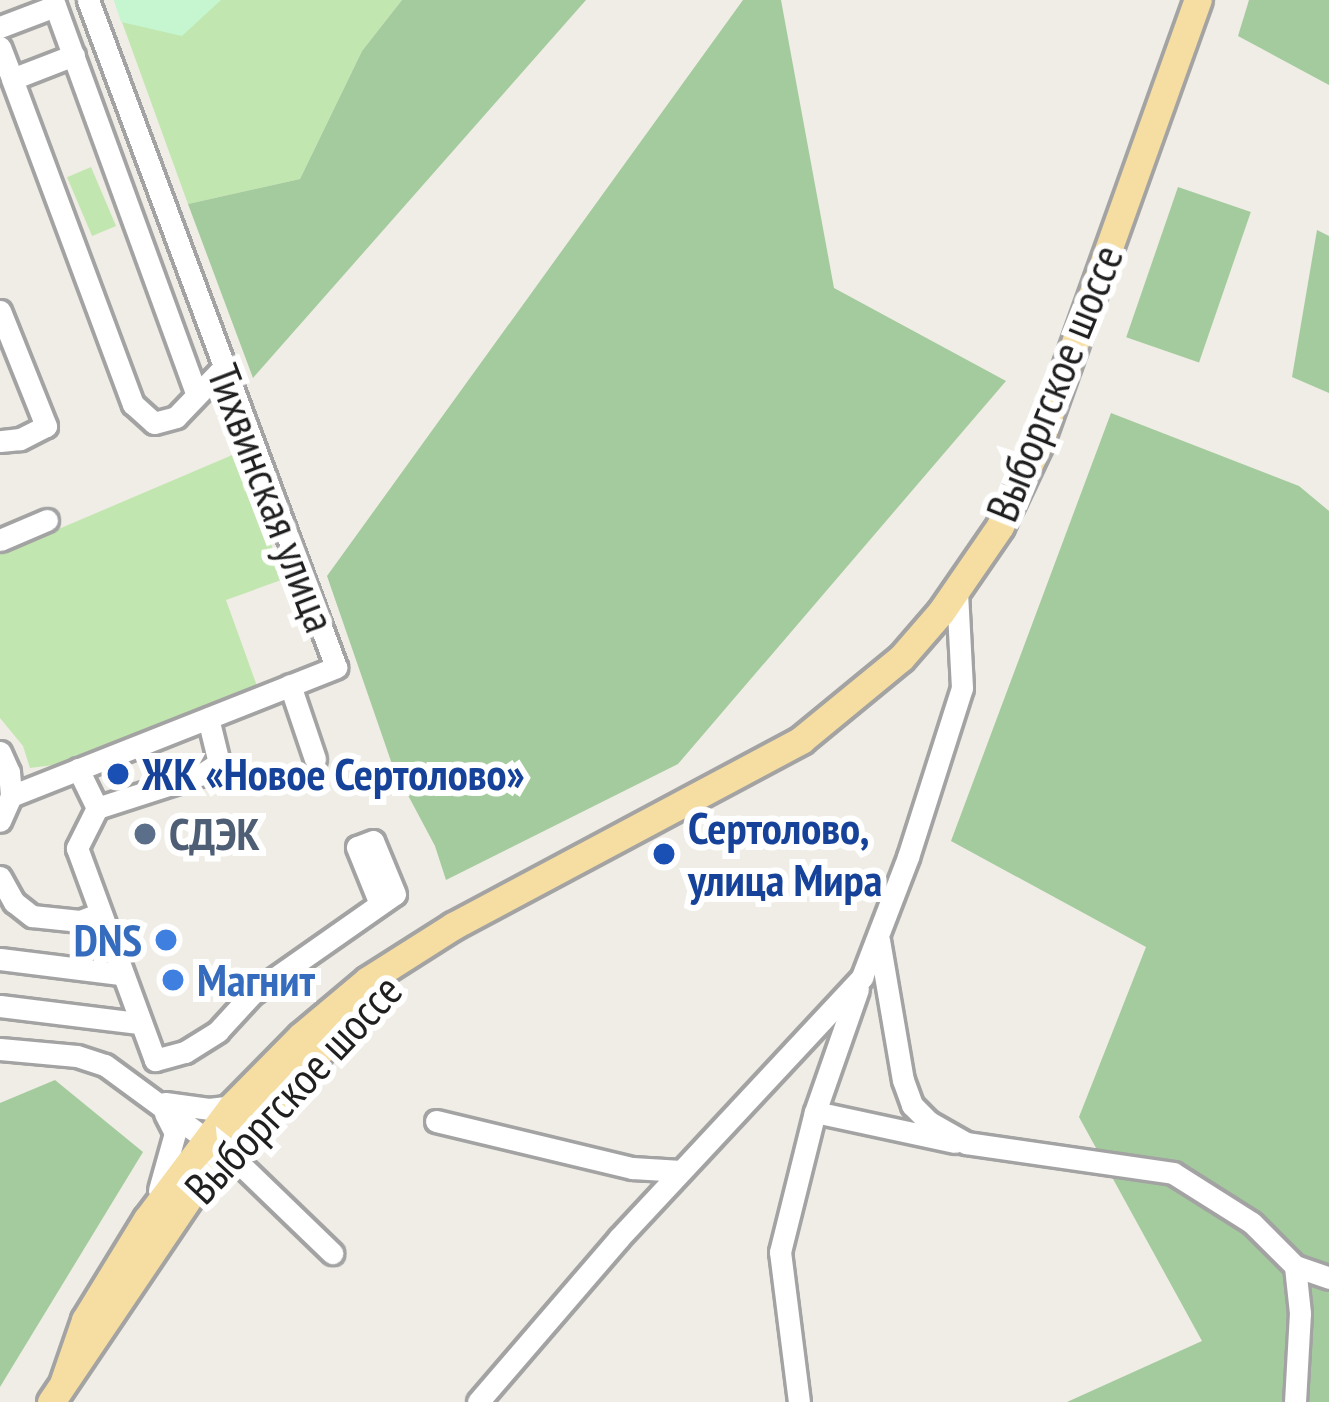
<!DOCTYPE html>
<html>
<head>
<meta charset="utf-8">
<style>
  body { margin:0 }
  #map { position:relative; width:1329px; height:1402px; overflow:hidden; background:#efede5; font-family:"PT Sans Narrow",sans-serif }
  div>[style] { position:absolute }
  .grass>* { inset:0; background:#c2e6af; transform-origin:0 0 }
  .forest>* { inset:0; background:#a4cb9d; transform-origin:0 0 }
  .park>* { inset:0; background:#c5f6d0 }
  .roads { filter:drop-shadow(3px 0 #a3a3a3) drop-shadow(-3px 0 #a3a3a3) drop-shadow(0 3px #a3a3a3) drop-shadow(0 -3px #a3a3a3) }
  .minor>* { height:21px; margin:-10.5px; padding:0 10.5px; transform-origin:10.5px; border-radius:10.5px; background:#fff }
  .major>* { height:27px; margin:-13.5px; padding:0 13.5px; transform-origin:13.5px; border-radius:13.5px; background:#f6dea3 }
  .dots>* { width:33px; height:33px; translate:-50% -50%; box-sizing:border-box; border:6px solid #fff; border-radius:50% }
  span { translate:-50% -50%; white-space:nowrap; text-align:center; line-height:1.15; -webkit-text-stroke:12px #fff; paint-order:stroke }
  .street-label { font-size:45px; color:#1f1f1f }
  .transit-label { font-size:45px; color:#164399; font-weight:700 }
  .left { translate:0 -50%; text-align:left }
  .service-label { font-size:45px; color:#4e5e75; font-weight:700 }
  .shop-label { font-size:45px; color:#366cbe; font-weight:700 }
  .right { translate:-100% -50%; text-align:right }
</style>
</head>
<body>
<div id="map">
  <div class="grass">
    <div style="clip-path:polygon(114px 0,402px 0,362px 51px,300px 179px,188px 204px)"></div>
    <div style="left:91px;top:167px;width:64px;height:26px;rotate:67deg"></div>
    <div style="clip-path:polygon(237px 453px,284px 579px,226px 600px,257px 686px,54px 765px,30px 768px,23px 746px,0 718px,0 554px)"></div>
  </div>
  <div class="forest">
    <div style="clip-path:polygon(402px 0,586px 0,253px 378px,188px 204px,300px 179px,362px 51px)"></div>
    <div style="clip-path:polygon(743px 0,781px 0,834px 288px,1006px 381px,678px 764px,446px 880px,435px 846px,393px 767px,327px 576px)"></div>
    <div style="clip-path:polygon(1249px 0,1329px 0,1329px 85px,1238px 36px)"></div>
    <div style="left:1178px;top:187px;width:77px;height:159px;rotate:19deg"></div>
    <div style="clip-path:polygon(1317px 230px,1329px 236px,1329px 393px,1292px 377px)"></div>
    <div style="clip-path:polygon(1111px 413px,1299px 486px,1329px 511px,1329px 1402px,1067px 1402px,1202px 1341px,1079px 1117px,1146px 947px,951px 841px)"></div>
    <div style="clip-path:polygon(55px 1080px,143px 1152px,0 1387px,0 1103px)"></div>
  </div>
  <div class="park">
    <div style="clip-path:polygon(114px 0,221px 0,182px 36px,121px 22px)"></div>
  </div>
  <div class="roads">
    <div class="minor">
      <div style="left:53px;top:0;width:417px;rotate:70deg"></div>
      <div style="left:0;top:27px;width:59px;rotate:-20.9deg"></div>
      <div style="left:0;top:47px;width:34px;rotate:69deg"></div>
      <div style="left:74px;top:55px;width:66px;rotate:158.8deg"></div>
      <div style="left:12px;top:79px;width:347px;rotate:69.6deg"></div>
      <div style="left:133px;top:404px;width:28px;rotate:42deg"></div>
      <div style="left:154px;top:423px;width:23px;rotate:-15deg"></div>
      <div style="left:176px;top:417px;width:68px;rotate:-46.2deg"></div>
      <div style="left:0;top:311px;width:124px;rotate:68.2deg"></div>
      <div style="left:46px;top:426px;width:29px;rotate:153deg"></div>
      <div style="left:20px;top:439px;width:20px;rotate:174deg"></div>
      <div style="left:0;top:540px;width:51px;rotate:-23.1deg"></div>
      <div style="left:290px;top:685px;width:78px;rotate:71.3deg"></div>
      <div style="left:0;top:752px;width:22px;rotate:66deg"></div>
      <div style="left:9px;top:772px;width:24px;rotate:85deg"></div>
      <div style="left:11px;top:796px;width:27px;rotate:114deg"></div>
      <div style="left:78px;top:769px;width:43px;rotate:64deg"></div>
      <div style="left:97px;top:808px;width:110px;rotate:-17.9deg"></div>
      <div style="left:202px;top:774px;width:20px;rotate:-33deg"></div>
      <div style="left:219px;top:763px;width:46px;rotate:-103.7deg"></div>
      <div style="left:11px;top:796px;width:350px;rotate:-21.6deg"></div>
      <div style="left:336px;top:667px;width:712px;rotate:-110.4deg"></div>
      <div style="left:97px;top:808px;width:45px;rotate:116.6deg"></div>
      <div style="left:77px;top:848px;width:226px;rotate:69.8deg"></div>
      <div style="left:155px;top:1060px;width:31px;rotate:-15deg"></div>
      <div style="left:185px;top:1052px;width:39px;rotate:-32deg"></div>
      <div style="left:218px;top:1031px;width:50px;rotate:-47.4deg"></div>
      <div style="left:252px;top:994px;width:174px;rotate:-35deg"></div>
      <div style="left:395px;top:894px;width:57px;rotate:-112.5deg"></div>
      <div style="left:373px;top:841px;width:17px;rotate:159deg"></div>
      <div style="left:357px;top:847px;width:61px;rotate:68deg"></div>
      <div style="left:0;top:877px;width:29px;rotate:61deg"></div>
      <div style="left:14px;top:902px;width:23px;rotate:38deg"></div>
      <div style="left:32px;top:916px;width:48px;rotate:5.9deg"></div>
      <div style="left:80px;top:921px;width:19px;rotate:-21deg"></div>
      <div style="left:879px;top:940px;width:142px;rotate:80.3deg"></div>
      <div style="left:903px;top:1080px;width:27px;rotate:70deg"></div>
      <div style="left:912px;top:1105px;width:24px;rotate:45deg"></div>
      <div style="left:929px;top:1122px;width:43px;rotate:29.6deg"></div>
      <div style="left:966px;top:1143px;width:209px;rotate:8.2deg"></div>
      <div style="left:1173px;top:1173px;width:93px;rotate:32.3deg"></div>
      <div style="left:1252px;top:1223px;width:61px;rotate:45deg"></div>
      <div style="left:1295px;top:1266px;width:36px;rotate:19deg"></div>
      <div style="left:0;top:959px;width:121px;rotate:7.1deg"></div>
      <div style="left:0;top:1006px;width:140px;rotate:7deg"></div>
      <div style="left:0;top:1049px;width:77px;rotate:5.2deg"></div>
      <div style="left:77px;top:1056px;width:29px;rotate:18deg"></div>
      <div style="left:105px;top:1065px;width:169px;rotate:36.3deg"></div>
      <div style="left:241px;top:1165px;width:127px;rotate:44deg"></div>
      <div style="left:165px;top:1103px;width:44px;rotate:7.8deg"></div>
      <div style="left:209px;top:1109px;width:23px;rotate:-7deg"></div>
      <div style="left:815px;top:1112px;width:143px;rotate:12.1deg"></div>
      <div style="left:436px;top:1121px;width:202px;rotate:13.5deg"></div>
      <div style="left:632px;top:1168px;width:49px;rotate:3.5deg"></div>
      <div style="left:159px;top:1190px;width:59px;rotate:-74.3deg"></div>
      <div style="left:175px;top:1133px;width:22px;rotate:-117deg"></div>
      <div style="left:478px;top:1402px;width:216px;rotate:-49.3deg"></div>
      <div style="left:619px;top:1238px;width:357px;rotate:-47deg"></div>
      <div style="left:862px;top:977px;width:129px;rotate:-69deg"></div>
      <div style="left:908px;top:857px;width:177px;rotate:-72.3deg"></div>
      <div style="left:962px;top:688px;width:97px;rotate:-93deg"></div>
      <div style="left:799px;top:1402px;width:151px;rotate:-97.2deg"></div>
      <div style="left:780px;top:1252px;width:144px;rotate:-76deg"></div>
      <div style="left:815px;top:1112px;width:130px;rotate:-70.7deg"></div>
      <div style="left:1295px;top:1402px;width:89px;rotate:-86.8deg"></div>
      <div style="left:1300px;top:1313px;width:47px;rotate:-96.1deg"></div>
    </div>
    <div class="major">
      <div style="left:64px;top:1381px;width:65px;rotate:-71deg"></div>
      <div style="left:85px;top:1320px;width:119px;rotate:-58.5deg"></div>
      <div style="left:147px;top:1219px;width:141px;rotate:-53deg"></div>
      <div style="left:232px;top:1106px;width:98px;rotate:-45.4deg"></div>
      <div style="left:301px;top:1036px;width:87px;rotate:-39.9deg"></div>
      <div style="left:368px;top:980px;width:101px;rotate:-32.4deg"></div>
      <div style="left:453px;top:926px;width:395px;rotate:-28.1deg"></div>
      <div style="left:801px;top:740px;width:129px;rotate:-39.4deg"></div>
      <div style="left:901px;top:658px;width:61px;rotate:-49deg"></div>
      <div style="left:941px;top:612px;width:104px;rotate:-55.5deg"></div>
      <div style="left:1000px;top:526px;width:92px;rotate:-64.8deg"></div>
      <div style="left:1039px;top:443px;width:471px;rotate:-70.3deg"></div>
      <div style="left:51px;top:1402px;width:281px;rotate:-56deg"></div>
      <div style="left:208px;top:1169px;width:221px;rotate:-46.5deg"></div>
    </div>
  </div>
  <div class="dots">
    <div style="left:118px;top:774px;background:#1a4fb4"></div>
    <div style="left:145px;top:834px;background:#5c6f8a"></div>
    <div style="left:664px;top:854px;background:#1a4fb4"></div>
    <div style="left:166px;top:940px;background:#3f7fe0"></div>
    <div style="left:173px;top:980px;background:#3f7fe0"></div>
  </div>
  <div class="street-label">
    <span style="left:1054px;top:383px;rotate:-68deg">Выборгское шоссе</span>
    <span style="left:272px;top:498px;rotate:69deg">Тихвинская улица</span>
    <span style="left:293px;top:1089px;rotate:-47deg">Выборгское шоссе</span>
  </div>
  <div class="transit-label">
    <span class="left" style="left:142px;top:774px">ЖК «Новое Сертолово»</span>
    <span class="left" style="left:688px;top:854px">Сертолово,<br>улица Мира</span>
  </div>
  <div class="service-label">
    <span class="left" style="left:169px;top:834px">СДЭК</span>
  </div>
  <div class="shop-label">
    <span class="right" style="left:142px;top:940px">DNS</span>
    <span class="left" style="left:197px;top:980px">Магнит</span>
  </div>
</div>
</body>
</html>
